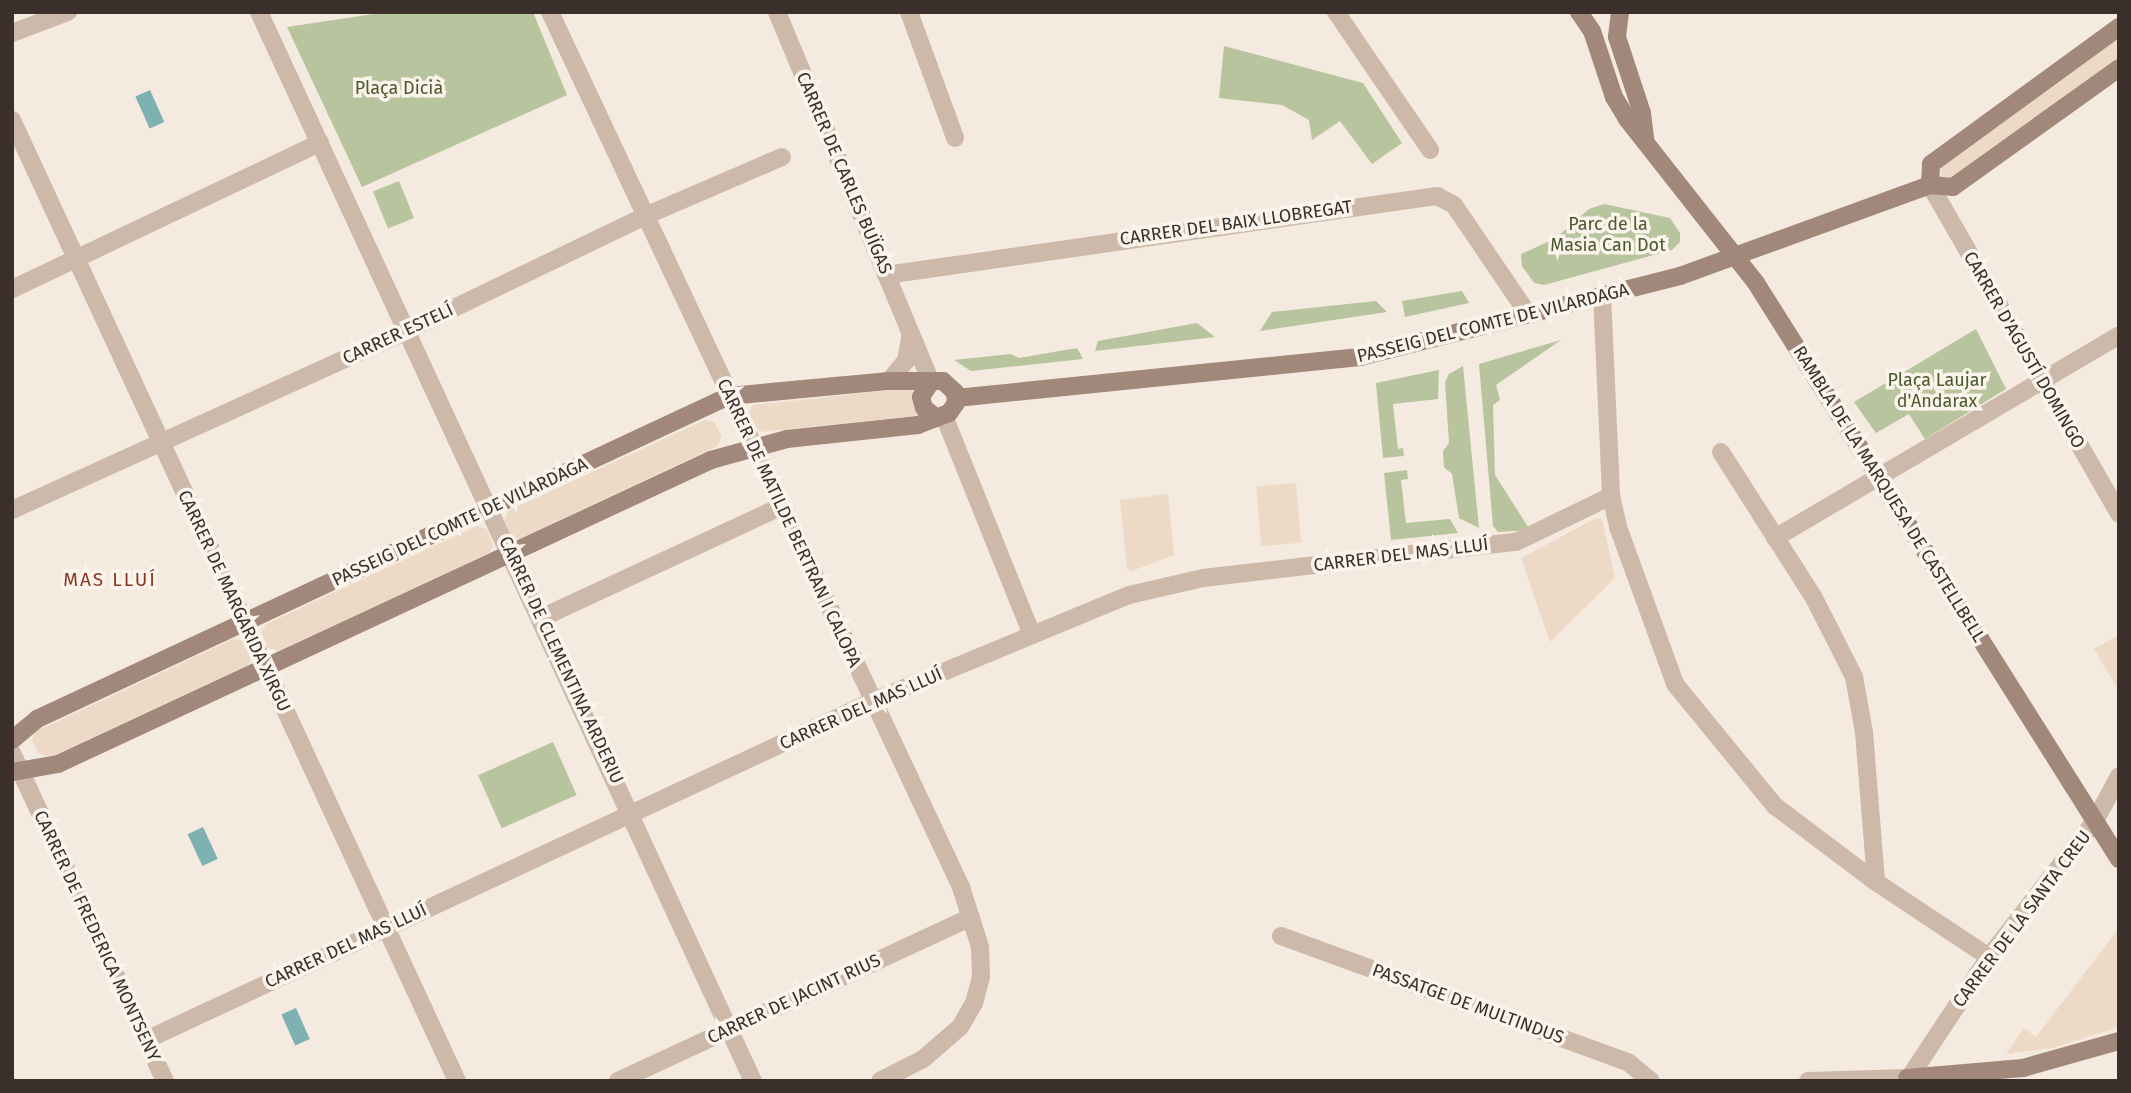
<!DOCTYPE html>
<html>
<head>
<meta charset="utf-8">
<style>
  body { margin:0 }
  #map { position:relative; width:2131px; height:1093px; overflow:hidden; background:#f4eadf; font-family:"Fira Sans",sans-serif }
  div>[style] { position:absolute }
  .green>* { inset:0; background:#b8c49e; transform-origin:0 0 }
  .plaza>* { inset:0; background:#ecdac6; transform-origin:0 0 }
  .water>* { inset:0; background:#7db1b2; transform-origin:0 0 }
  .street>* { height:18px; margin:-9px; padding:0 9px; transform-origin:9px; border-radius:9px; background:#cdb9aa }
  .secondary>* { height:18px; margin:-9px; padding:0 9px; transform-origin:9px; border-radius:9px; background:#a1887b }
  span { translate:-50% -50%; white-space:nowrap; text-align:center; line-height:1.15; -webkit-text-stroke:7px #fbf4ec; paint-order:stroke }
  .park-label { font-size:18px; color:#4a5a2d }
  .street-label { font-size:18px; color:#3a2f2a }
  .neighbourhood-label { font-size:19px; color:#8d3720; letter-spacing:2px }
  .frame { position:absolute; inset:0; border:14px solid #3a2f2a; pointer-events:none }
</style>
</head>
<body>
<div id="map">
  <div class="green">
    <div style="clip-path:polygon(387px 12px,533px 12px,567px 95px,362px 187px,287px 27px)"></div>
    <div style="clip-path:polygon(1224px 46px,1363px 83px,1402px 143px,1372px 164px,1340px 121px,1312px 140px,1309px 120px,1282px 105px,1219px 98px)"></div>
    <div style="left:399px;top:181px;width:40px;height:28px;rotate:68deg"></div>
    <div style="clip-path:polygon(1604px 204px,1670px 218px,1680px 233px,1680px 242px,1672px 250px,1544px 285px,1534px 283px,1522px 266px,1521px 254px,1556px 238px,1589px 209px)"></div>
    <div style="clip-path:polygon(1462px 291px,1469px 303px,1405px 317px,1402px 301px)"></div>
    <div style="clip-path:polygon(1376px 301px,1387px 312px,1260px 331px,1272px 312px)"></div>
    <div style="clip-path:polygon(1197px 323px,1215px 337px,1095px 351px,1098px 341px)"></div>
    <div style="clip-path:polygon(1976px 329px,2006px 389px,1925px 439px,1909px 414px,1876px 433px,1854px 402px)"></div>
    <div style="clip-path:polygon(1561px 340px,1496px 385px,1500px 400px,1493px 405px,1495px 475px,1530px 530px,1498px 532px,1493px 526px,1479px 364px)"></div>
    <div style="clip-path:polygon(1077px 348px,1083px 359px,971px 371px,954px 360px,1011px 354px,1019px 358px)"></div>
    <div style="clip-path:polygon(1463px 366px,1479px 528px,1459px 518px,1452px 474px,1444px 467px,1443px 451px,1449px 443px,1445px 382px,1449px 374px)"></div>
    <div style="clip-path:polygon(1439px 370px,1438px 399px,1393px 404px,1398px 449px,1403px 448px,1404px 456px,1383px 458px,1376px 383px)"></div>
    <div style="clip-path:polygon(1407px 470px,1408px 479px,1401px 480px,1406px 523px,1450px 519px,1458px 533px,1391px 540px,1384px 473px)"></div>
    <div style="left:553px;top:742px;width:58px;height:82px;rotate:66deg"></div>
  </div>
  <div class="plaza">
    <div style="clip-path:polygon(2119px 34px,2119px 62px,1960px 179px,1941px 180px,1941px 163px)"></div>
    <div style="clip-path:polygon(908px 388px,915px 392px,920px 413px,914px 416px,760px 432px,748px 415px,753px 405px,764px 404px)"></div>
    <div style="clip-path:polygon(705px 420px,714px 422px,722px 437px,717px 446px,519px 539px,511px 537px,503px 523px,508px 511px)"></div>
    <div style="left:1296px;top:483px;width:60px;height:40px;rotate:85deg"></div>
    <div style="clip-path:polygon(1168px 494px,1174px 555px,1132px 571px,1127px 569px,1120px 500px)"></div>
    <div style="clip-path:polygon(1596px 518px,1602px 519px,1615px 578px,1550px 642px,1521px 558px)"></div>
    <div style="clip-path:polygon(477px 526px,487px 529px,493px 545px,489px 553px,278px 651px,268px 648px,261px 632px,266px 624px)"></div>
    <div style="clip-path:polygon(2119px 635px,2119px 691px,2094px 649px)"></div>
    <div style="clip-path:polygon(233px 639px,244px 641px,252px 657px,248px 665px,50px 757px,38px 753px,32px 740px,35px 732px)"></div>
    <div style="clip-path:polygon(2118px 929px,2119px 1027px,2052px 1048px,2006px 1054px,2024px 1028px,2036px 1037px)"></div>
  </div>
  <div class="water">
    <div style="left:150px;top:90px;width:35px;height:16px;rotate:66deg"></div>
    <div style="left:203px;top:827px;width:35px;height:17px;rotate:65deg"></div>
    <div style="left:296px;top:1008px;width:34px;height:16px;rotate:66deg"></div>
  </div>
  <div class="street">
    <div style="left:259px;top:12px;width:1178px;rotate:65.2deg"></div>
    <div style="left:550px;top:12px;width:967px;rotate:64.84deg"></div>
    <div style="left:961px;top:887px;width:63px;rotate:72.4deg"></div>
    <div style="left:980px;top:947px;width:30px;rotate:88deg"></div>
    <div style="left:981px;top:977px;width:27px;rotate:105deg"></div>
    <div style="left:974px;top:1003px;width:28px;rotate:120deg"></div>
    <div style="left:960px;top:1027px;width:49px;rotate:139.1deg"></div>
    <div style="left:923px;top:1059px;width:48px;rotate:152.9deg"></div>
    <div style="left:777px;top:12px;width:401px;rotate:67.4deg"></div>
    <div style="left:909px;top:12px;width:134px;rotate:69.9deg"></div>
    <div style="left:1336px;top:12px;width:167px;rotate:55.7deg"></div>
    <div style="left:12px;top:33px;width:60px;rotate:-20.6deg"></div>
    <div style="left:12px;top:120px;width:1059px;rotate:65.15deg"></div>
    <div style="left:1930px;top:185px;width:379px;rotate:60.1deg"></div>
    <div style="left:886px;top:275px;width:557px;rotate:-8.16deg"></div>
    <div style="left:1437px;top:196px;width:19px;rotate:28deg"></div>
    <div style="left:1454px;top:205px;width:132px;rotate:55.8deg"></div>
    <div style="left:12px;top:289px;width:341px;rotate:-25.4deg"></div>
    <div style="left:1602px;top:295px;width:201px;rotate:87.4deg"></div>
    <div style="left:1611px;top:496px;width:32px;rotate:77deg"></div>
    <div style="left:1618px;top:527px;width:167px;rotate:70deg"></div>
    <div style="left:1675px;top:684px;width:158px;rotate:50.7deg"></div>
    <div style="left:1775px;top:806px;width:126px;rotate:37deg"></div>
    <div style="left:1876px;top:882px;width:136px;rotate:33.6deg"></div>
    <div style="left:889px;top:381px;width:26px;rotate:-50deg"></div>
    <div style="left:906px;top:361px;width:28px;rotate:-80deg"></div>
    <div style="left:944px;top:416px;width:236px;rotate:68.1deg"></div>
    <div style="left:1721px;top:452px;width:173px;rotate:57.5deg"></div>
    <div style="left:1814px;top:598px;width:89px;rotate:63.1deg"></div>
    <div style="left:1854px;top:677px;width:56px;rotate:79.7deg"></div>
    <div style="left:1864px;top:732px;width:150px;rotate:85.4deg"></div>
    <div style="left:12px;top:510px;width:426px;rotate:-24.4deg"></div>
    <div style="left:400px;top:334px;width:272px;rotate:-25.7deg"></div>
    <div style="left:645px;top:216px;width:149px;rotate:-23.3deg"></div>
    <div style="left:1775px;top:538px;width:399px;rotate:-30.5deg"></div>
    <div style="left:541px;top:618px;width:266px;rotate:-24.9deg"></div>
    <div style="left:12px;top:753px;width:362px;rotate:65deg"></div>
    <div style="left:1281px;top:936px;width:370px;rotate:20deg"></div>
    <div style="left:1629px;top:1063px;width:28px;rotate:39deg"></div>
    <div style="left:146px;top:1040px;width:802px;rotate:-25deg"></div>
    <div style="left:873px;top:701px;width:277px;rotate:-22.5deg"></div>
    <div style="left:1129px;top:595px;width:76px;rotate:-12.9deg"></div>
    <div style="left:1203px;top:578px;width:315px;rotate:-6.6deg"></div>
    <div style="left:1516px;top:542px;width:106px;rotate:-25.8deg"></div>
    <div style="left:618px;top:1081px;width:389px;rotate:-24.9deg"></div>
    <div style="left:1808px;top:1081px;width:99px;rotate:-1.7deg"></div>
    <div style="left:1907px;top:1081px;width:149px;rotate:-56.5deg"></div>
    <div style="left:1989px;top:957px;width:172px;rotate:-52.1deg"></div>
    <div style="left:2095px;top:821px;width:51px;rotate:-61.9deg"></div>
  </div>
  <div class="secondary">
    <div style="left:1579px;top:12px;width:23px;rotate:56deg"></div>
    <div style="left:1592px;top:31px;width:70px;rotate:71.6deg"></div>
    <div style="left:1614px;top:97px;width:26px;rotate:59deg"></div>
    <div style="left:1627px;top:119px;width:209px;rotate:51.8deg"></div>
    <div style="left:1756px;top:283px;width:681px;rotate:57.78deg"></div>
    <div style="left:1620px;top:12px;width:25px;rotate:97deg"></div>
    <div style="left:1617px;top:37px;width:80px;rotate:71.8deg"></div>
    <div style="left:1642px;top:113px;width:26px;rotate:83deg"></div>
    <div style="left:1930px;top:185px;width:21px;rotate:-87deg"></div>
    <div style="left:1931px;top:164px;width:233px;rotate:-36.1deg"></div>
    <div style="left:931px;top:382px;width:18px;rotate:124deg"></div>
    <div style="left:921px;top:397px;width:11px;rotate:75deg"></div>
    <div style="left:924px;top:408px;width:11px;rotate:38deg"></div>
    <div style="left:956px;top:398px;width:406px;rotate:-5.8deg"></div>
    <div style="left:1360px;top:357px;width:330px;rotate:-14.2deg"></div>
    <div style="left:1680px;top:276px;width:266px;rotate:-20deg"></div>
    <div style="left:1930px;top:185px;width:23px;rotate:5deg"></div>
    <div style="left:1953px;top:187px;width:204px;rotate:-35.6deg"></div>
    <div style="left:12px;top:740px;width:33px;rotate:-40deg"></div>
    <div style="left:37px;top:719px;width:764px;rotate:-25.02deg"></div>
    <div style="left:729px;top:396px;width:161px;rotate:-5.4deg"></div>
    <div style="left:889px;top:381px;width:54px"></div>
    <div style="left:943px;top:381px;width:16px;rotate:43deg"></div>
    <div style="left:955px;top:392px;width:11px;rotate:85deg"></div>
    <div style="left:956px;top:403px;width:12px;rotate:125deg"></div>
    <div style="left:949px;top:413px;width:33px;rotate:159deg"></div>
    <div style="left:918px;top:425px;width:132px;rotate:173.9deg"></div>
    <div style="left:787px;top:439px;width:79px;rotate:164.6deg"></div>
    <div style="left:711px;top:460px;width:720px;rotate:155.04deg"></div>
    <div style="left:58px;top:764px;width:47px;rotate:170.1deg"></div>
    <div style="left:1907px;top:1078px;width:116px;rotate:-4.9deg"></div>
    <div style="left:2023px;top:1068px;width:100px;rotate:-15.7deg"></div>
  </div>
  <div class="park-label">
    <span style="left:399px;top:88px">Plaça Dicià</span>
    <span style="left:1608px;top:235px">Parc de la<br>Masia Can Dot</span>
    <span style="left:1937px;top:391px">Plaça Laujar<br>d'Andarax</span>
  </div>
  <div class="street-label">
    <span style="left:844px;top:173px;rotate:67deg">CARRER DE CARLES BUÏGAS</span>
    <span style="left:1236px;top:223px;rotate:-8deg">CARRER DEL BAIX LLOBREGAT</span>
    <span style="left:1493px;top:323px;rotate:-14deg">PASSEIG DEL COMTE DE VILARDAGA</span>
    <span style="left:398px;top:334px;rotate:-25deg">CARRER ESTELÍ</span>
    <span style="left:2024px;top:350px;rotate:60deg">CARRER D'AGUSTÍ DOMINGO</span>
    <span style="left:1889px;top:494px;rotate:58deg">RAMBLA DE LA MARQUESA DE CASTELLBELL</span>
    <span style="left:460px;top:522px;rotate:-25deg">PASSEIG DEL COMTE DE VILARDAGA</span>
    <span style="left:789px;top:523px;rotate:65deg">CARRER DE MATILDE BERTRAN I CALOPA</span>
    <span style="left:1401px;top:555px;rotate:-7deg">CARRER DEL MAS LLUÍ</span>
    <span style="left:234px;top:601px;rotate:65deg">CARRER DE MARGARIDA XIRGU</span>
    <span style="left:561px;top:660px;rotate:65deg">CARRER DE CLEMENTINA ARDERIU</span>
    <span style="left:861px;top:709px;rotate:-24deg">CARRER DEL MAS LLUÍ</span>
    <span style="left:2022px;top:919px;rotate:-53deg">CARRER DE LA SANTA CREU</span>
    <span style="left:97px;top:936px;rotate:65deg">CARRER DE FREDERICA MONTSENY</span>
    <span style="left:346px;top:946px;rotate:-25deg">CARRER DEL MAS LLUÍ</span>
    <span style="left:794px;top:999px;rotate:-25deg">CARRER DE JACINT RIUS</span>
    <span style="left:1468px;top:1004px;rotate:20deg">PASSATGE DE MULTINDUS</span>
  </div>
  <div class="neighbourhood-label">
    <span style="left:110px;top:580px">MAS LLUÍ</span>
  </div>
  <div class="frame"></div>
</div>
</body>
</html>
